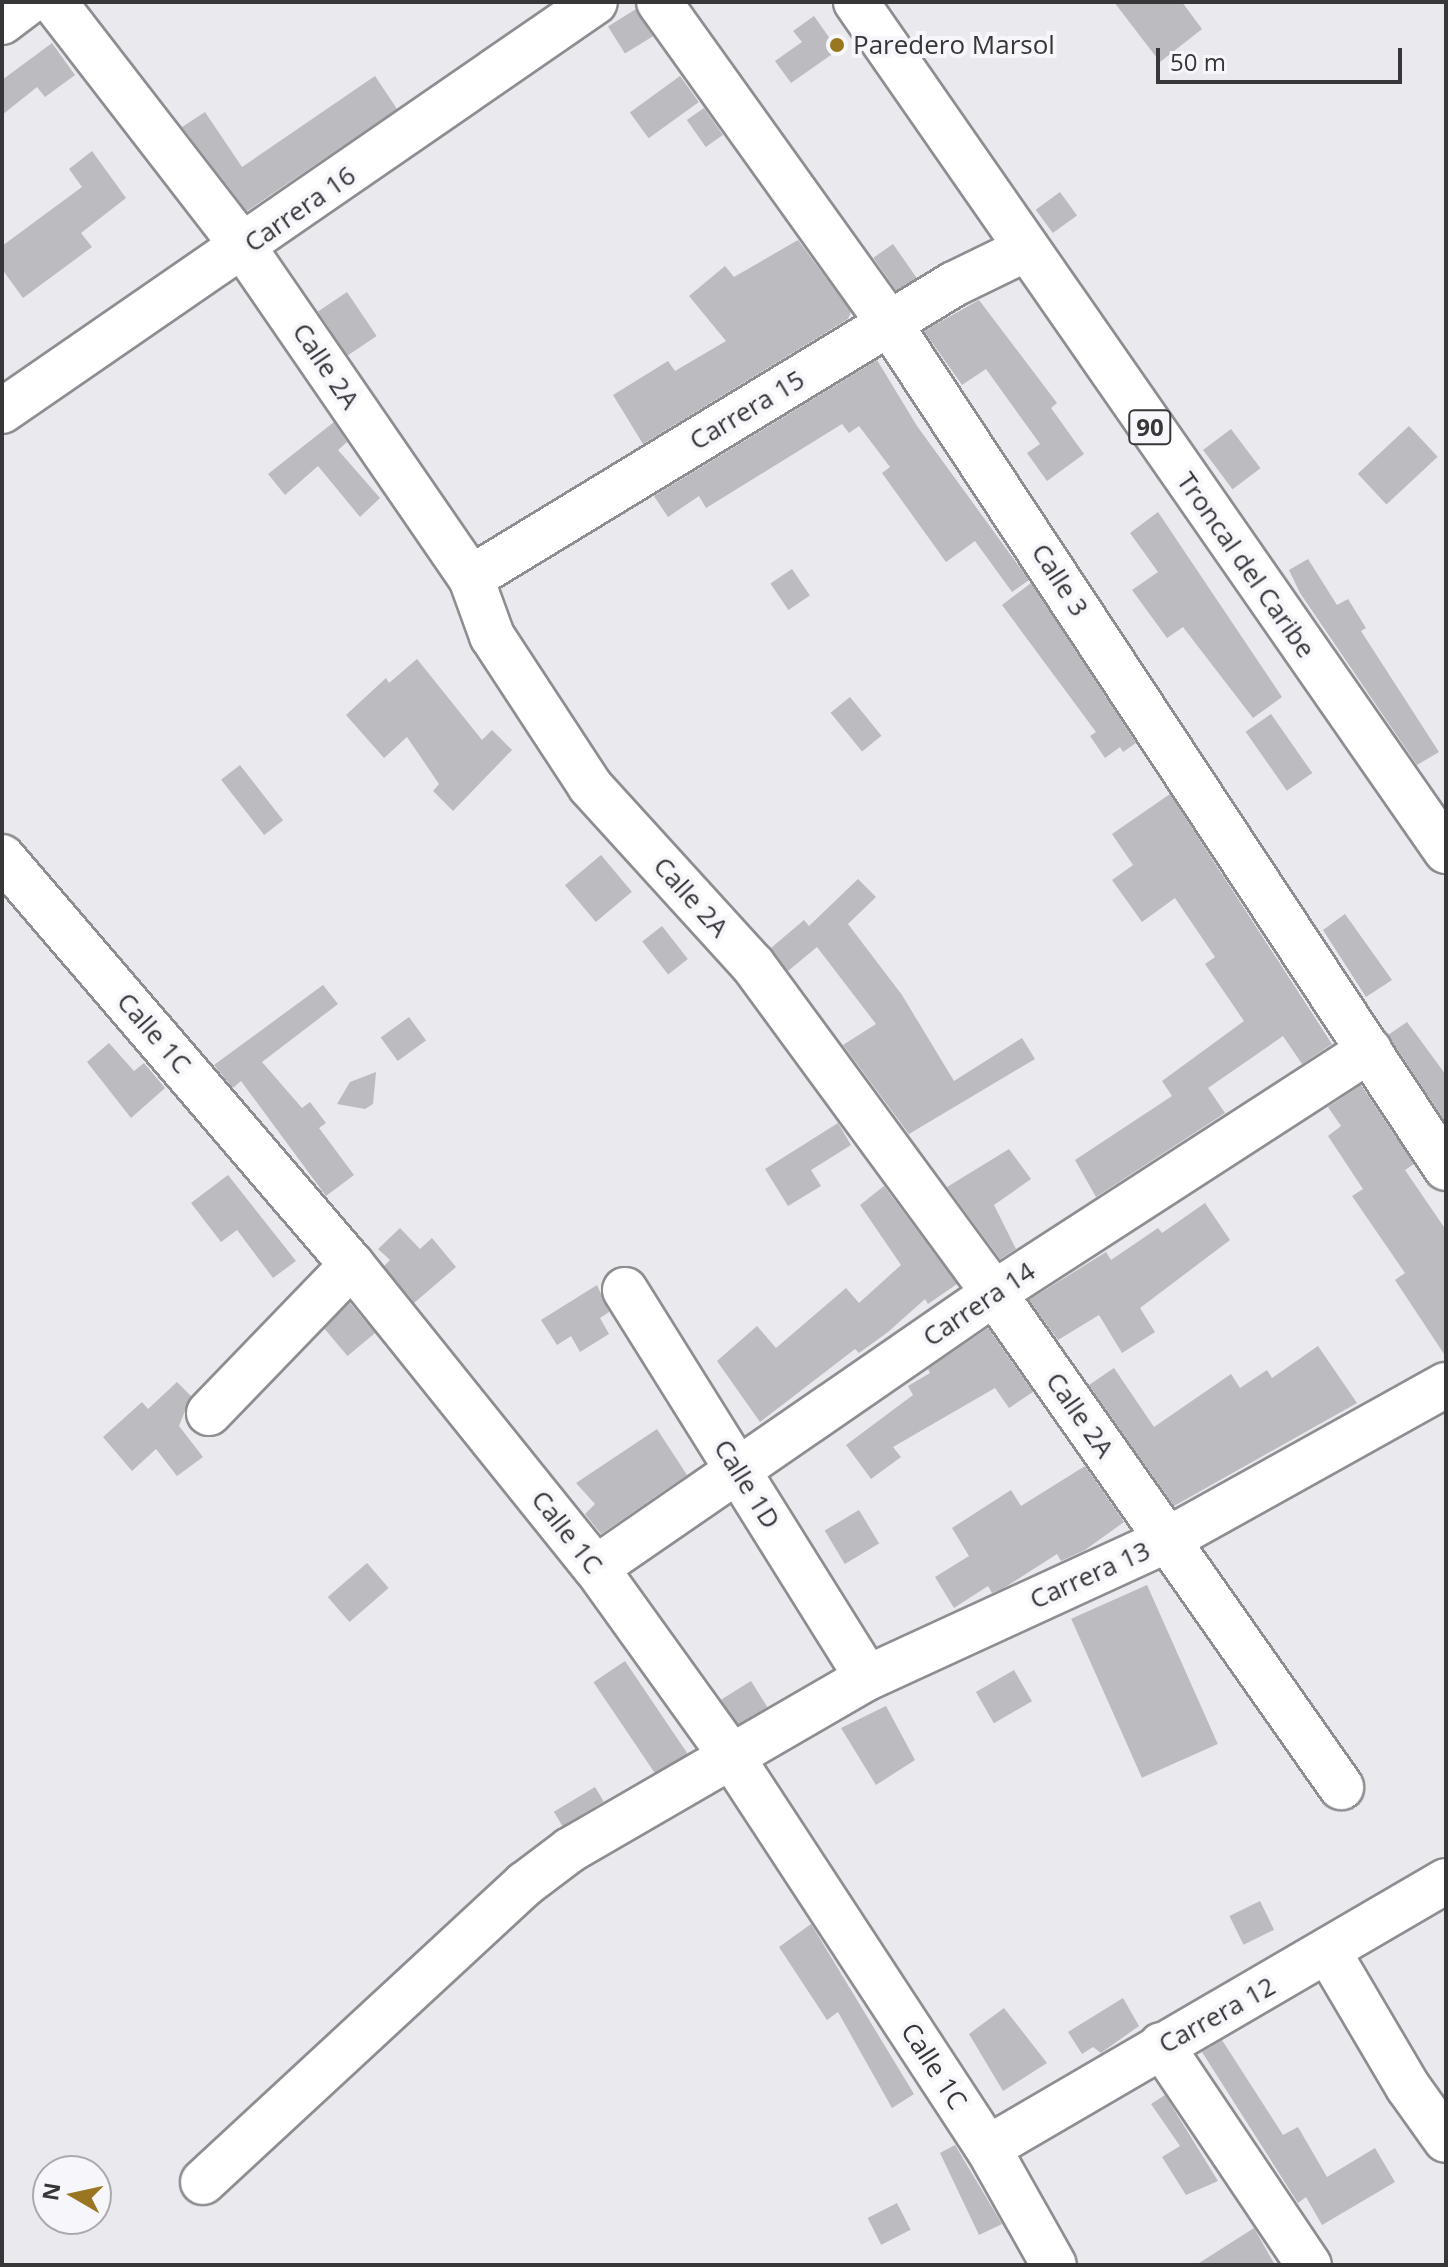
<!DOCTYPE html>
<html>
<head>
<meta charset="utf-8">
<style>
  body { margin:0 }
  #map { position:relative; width:1448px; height:2267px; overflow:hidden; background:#eae9ed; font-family:"Open Sans",sans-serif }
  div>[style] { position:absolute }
  .building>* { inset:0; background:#bcbbbf; transform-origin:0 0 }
  .roads { filter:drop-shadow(2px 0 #8e8e92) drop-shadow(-2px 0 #8e8e92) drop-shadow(0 2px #8e8e92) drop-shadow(0 -2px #8e8e92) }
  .minor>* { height:44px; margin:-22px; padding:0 22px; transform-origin:22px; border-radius:22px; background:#fff }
  .highway>* { height:44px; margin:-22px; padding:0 22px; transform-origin:22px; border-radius:22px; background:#fff }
  .dots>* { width:22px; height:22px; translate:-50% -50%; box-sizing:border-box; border:4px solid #f7f6fb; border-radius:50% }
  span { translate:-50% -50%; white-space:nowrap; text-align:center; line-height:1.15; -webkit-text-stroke:8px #f7f6fb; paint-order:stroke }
  .shield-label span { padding:2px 6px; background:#f7f6fb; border:2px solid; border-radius:6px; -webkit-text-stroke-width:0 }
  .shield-label { font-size:24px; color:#373638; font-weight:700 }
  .poi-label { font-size:26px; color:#373638 }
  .left { translate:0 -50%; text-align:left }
  .street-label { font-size:26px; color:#373638 }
  .frame { position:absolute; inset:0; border:4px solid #373638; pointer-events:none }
  .north { position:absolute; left:32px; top:2155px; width:80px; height:80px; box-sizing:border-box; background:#f7f6fb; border:2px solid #aaa9ad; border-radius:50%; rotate:279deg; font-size:22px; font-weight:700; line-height:32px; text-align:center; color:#373638 }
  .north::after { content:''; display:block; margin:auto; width:28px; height:36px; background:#9b7621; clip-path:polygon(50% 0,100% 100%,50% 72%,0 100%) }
  .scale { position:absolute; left:1156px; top:48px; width:246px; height:36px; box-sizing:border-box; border:4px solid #373638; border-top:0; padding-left:10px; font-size:24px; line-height:28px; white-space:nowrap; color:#373638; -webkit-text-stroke:6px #f7f6fb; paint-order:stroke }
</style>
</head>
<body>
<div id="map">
  <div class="building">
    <div style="clip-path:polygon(1114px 2px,1182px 2px,1202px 29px,1160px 62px)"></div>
    <div style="left:636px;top:9px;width:32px;height:33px;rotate:58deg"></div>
    <div style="clip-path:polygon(814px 16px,838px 50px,791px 83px,775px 61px,802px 42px,793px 31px)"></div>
    <div style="clip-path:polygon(52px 43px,75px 75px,45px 97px,37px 87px,2px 115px,2px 80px)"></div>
    <div style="clip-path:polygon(375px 76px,397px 109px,247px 211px,182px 127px,205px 112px,242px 167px)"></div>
    <div style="left:680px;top:76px;width:32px;height:62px;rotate:54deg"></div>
    <div style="left:704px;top:108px;width:33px;height:21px;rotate:55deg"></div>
    <div style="clip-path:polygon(92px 151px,126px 198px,81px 233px,92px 247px,23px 298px,2px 269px,2px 246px,82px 187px,69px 169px)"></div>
    <div style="left:1060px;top:192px;width:29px;height:30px;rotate:54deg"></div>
    <div style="clip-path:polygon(798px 240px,851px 312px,848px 319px,643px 444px,613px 395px,668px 361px,675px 371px,726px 341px,689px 296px,725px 266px,734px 277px)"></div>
    <div style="left:893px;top:244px;width:42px;height:24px;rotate:55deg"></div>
    <div style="left:347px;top:292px;width:53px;height:35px;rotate:56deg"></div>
    <div style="clip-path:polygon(979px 300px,1057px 403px,1051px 408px,1084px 454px,1047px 481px,1027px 453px,1040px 444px,986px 369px,962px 385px,924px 331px)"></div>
    <div style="clip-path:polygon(877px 360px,917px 426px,1029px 580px,1012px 592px,975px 541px,946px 562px,882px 473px,890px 467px,859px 426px,849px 433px,842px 424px,706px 508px,699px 496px,668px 517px,654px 496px)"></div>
    <div style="clip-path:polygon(334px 422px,347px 442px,338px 450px,380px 498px,360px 517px,318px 466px,285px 495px,268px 474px)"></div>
    <div style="left:1409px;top:426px;width:42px;height:70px;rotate:47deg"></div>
    <div style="left:1231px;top:429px;width:49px;height:35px;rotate:53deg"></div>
    <div style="clip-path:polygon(1158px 512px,1282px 697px,1253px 718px,1183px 627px,1167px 638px,1132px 590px,1158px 572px,1130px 533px)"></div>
    <div style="clip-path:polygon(1308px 559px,1337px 605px,1348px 599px,1366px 628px,1361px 631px,1439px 752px,1417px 765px,1300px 593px,1289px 570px)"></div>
    <div style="left:792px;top:569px;width:32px;height:26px;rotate:56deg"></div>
    <div style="clip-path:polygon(1031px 583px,1136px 743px,1123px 752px,1120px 747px,1105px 758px,1090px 736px,1096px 732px,1002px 605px)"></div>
    <div style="clip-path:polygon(417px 659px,482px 740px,492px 730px,512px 750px,453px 811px,433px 791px,439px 784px,407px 737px,384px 758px,346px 715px,386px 678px,389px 683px)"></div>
    <div style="left:850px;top:697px;width:50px;height:25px;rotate:51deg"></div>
    <div style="left:1271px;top:714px;width:72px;height:31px;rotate:55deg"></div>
    <div style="left:240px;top:765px;width:70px;height:24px;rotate:52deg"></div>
    <div style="clip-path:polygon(1170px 794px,1332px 1044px,1302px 1064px,1283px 1036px,1208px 1088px,1225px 1113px,1096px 1197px,1075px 1160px,1172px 1096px,1162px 1081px,1244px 1021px,1205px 964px,1215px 957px,1175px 898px,1142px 922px,1112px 880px,1133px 865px,1112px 834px)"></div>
    <div style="left:601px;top:855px;width:48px;height:47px;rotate:50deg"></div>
    <div style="clip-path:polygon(858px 879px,876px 897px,848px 924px,902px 995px,954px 1081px,1022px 1038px,1035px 1059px,909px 1134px,843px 1045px,876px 1024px,817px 947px,788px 971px,771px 948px,804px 920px,809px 926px)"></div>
    <div style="clip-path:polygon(1345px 914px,1392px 980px,1366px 997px,1323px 930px)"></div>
    <div style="left:662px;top:926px;width:42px;height:25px;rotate:52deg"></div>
    <div style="clip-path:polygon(323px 985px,338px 1004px,262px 1062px,302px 1108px,310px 1102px,326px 1123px,319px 1128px,354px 1175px,326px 1196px,241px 1081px,233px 1088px,214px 1065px)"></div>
    <div style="left:409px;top:1017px;width:29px;height:35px;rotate:54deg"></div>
    <div style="clip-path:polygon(1407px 1022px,1446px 1075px,1446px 1123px,1388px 1035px)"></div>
    <div style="clip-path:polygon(109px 1043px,134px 1071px,144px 1063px,165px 1088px,131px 1118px,87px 1062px)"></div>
    <div style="clip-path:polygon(376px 1072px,373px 1104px,365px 1109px,337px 1104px,350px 1082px)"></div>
    <div style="clip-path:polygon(1361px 1085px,1414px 1164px,1405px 1170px,1446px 1230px,1446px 1357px,1395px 1280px,1405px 1273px,1352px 1196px,1363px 1189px,1328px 1136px,1341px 1126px,1328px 1107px)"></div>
    <div style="clip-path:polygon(838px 1123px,851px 1145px,811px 1170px,821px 1186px,788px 1206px,765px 1169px)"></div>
    <div style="clip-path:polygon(1009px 1149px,1031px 1179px,994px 1205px,1016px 1249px,1000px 1259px,947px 1187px)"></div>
    <div style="clip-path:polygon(228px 1175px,296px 1261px,273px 1278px,237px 1230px,221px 1242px,191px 1203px)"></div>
    <div style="clip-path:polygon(884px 1186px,957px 1284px,928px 1304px,925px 1299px,888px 1332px,859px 1353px,855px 1349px,760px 1422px,717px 1361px,757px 1326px,776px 1348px,846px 1288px,859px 1303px,901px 1265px,860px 1205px)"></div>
    <div style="clip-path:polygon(1205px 1203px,1230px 1240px,1140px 1308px,1155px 1332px,1122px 1353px,1099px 1315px,1058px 1340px,1029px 1300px,1106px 1252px,1111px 1260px,1158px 1228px,1162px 1233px)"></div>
    <div style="clip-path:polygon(400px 1228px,420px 1249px,432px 1238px,456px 1267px,414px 1303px,384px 1266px,390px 1260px,378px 1249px)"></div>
    <div style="clip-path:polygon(597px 1285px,609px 1312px,600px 1318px,609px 1334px,580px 1352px,571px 1336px,557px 1345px,541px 1320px)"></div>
    <div style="left:350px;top:1303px;width:39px;height:36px;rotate:50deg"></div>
    <div style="clip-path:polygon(988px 1328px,1033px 1392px,1009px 1408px,995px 1388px,893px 1447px,901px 1457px,871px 1479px,846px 1445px,913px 1395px,908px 1386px,930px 1373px,928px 1369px)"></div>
    <div style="clip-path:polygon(1318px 1346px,1357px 1403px,1174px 1506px,1089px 1385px,1114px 1368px,1154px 1427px,1231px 1374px,1240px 1388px,1267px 1370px,1272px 1378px)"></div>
    <div style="clip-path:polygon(177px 1382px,191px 1396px,179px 1426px,203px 1457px,177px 1476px,156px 1449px,132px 1471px,103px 1437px,142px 1402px,148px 1409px)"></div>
    <div style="clip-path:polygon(657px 1429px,687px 1475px,601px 1534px,585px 1514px,595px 1504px,576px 1483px)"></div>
    <div style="clip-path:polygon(1085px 1466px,1124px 1522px,1085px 1550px,1061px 1561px,1057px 1554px,1004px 1588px,992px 1593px,988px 1586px,954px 1608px,935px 1577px,969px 1556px,952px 1528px,1011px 1490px,1021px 1506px)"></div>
    <div style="left:859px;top:1510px;width:39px;height:40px;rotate:59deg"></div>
    <div style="left:367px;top:1563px;width:33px;height:52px;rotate:49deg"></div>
    <div style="left:1147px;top:1585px;width:174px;height:83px;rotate:66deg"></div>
    <div style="left:625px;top:1661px;width:112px;height:38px;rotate:56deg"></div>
    <div style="left:1014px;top:1670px;width:36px;height:44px;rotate:60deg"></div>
    <div style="left:751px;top:1681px;width:31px;height:35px;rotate:58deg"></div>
    <div style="clip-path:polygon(886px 1706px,915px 1760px,876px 1785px,841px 1728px)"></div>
    <div style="left:595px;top:1787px;width:17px;height:48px;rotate:59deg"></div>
    <div style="left:1260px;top:1901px;width:32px;height:34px;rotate:64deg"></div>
    <div style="clip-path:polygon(811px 1924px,914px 2094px,892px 2108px,838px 2012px,827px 2020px,779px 1947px)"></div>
    <div style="clip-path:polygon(1123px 1998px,1139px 2026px,1101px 2053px,1093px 2047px,1082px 2054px,1068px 2032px)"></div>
    <div style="clip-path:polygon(1004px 2008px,1047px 2063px,1003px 2091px,969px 2034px)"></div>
    <div style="clip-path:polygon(1222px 2040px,1283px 2135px,1298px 2127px,1327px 2177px,1375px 2148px,1395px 2182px,1322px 2225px,1306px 2197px,1298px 2203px,1202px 2052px)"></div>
    <div style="clip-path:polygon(1165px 2095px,1218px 2181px,1186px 2195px,1162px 2157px,1180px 2146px,1151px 2104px)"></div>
    <div style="clip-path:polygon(955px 2145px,1002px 2224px,979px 2235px,940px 2153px)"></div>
    <div style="left:897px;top:2203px;width:30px;height:33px;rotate:63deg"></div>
    <div style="clip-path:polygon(1254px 2228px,1275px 2265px,1196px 2265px)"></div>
  </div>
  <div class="roads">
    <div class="minor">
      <div style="left:54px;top:2px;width:311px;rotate:52.3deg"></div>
      <div style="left:244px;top:248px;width:401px;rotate:55.5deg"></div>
      <div style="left:471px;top:578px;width:62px;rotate:70.1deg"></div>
      <div style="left:492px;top:636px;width:179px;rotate:56.8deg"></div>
      <div style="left:590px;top:786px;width:242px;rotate:47.7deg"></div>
      <div style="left:753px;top:965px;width:407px;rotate:53.7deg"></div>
      <div style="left:994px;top:1293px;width:604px;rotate:54.91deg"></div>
      <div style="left:659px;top:2px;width:395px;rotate:54.4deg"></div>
      <div style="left:889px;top:323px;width:1012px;rotate:56.61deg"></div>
      <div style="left:2px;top:22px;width:34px;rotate:-37deg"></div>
      <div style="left:2px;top:411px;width:720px;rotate:-34.59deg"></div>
      <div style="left:471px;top:578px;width:565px;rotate:-31.33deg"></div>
      <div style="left:954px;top:284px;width:80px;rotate:-25.9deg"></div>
      <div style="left:2px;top:857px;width:538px;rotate:49.38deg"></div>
      <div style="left:352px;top:1265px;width:389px;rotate:51.2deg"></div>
      <div style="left:596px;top:1568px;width:235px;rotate:54.3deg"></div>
      <div style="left:733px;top:1759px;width:465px;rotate:56.8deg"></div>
      <div style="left:988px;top:2148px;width:134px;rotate:60.6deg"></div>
      <div style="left:625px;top:1290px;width:457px;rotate:58deg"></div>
      <div style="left:209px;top:1413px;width:206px;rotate:-46deg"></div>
      <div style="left:596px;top:1568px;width:484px;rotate:-34.6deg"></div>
      <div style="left:994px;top:1293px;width:447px;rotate:-32.9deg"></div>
      <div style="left:1329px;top:1953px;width:156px;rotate:59.5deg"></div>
      <div style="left:1408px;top:2087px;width:65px;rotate:54.4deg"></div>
      <div style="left:1161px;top:2045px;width:265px;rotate:56.1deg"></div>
      <div style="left:988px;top:2148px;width:530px;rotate:-30.24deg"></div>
      <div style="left:203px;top:2182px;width:439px;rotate:-42.8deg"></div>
      <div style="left:525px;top:1884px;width:56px;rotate:-37.1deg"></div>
      <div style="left:570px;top:1850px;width:343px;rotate:-30.1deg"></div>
      <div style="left:867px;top:1678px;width:330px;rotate:-24.7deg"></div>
      <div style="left:1167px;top:1540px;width:319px;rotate:-29.1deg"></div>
    </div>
    <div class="highway">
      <div style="left:856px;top:2px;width:1034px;rotate:55.2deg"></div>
    </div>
  </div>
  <div class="dots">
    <div style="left:837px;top:45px;background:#9b7621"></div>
  </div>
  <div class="shield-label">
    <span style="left:1150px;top:427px">90</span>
  </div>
  <div class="poi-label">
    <span class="left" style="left:853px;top:45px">Paredero Marsol</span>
  </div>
  <div class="street-label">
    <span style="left:300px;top:209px;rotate:-35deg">Carrera 16</span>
    <span style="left:326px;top:366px;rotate:56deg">Calle 2A</span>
    <span style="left:747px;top:410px;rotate:-31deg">Carrera 15</span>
    <span style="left:1246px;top:565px;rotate:55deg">Troncal del Caribe</span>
    <span style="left:1060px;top:580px;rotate:57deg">Calle 3</span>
    <span style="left:691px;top:897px;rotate:48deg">Calle 2A</span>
    <span style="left:154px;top:1033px;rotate:49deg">Calle 1C</span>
    <span style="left:979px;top:1304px;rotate:-34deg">Carrera 14</span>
    <span style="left:1080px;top:1415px;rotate:55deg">Calle 2A</span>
    <span style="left:747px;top:1484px;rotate:58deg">Calle 1D</span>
    <span style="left:567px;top:1532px;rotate:52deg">Calle 1C</span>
    <span style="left:1090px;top:1575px;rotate:-24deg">Carrera 13</span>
    <span style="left:1217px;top:2015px;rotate:-29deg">Carrera 12</span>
    <span style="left:934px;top:2066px;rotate:57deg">Calle 1C</span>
  </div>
  <div class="frame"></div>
  <div class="north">N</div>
  <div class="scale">50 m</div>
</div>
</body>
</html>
